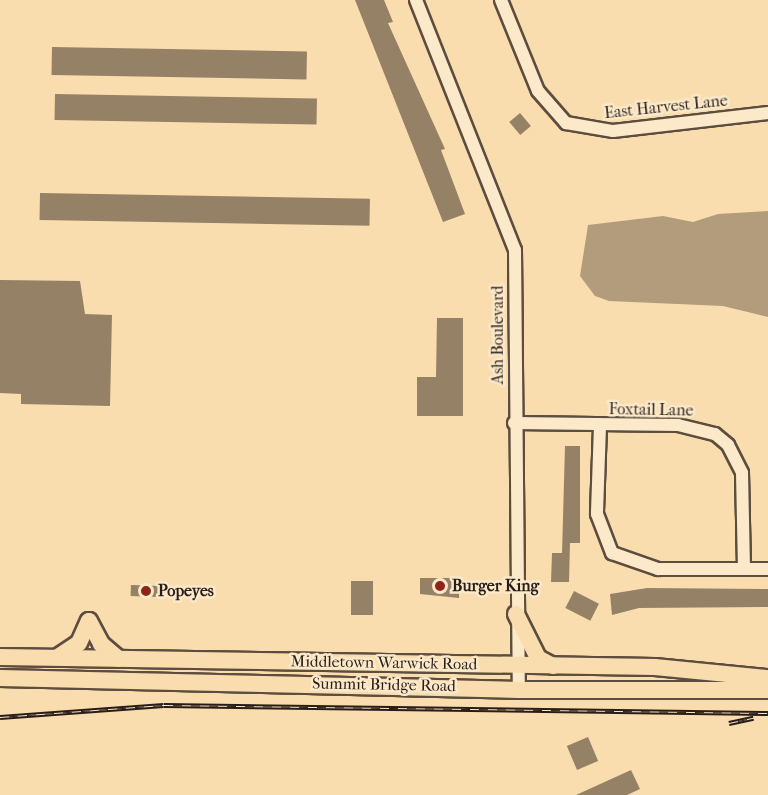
<!DOCTYPE html>
<html>
<head>
<meta charset="utf-8">
<style>
  body { margin:0 }
  #map { position:relative; width:768px; height:795px; overflow:hidden; background:#f9ddae; font-family:"IM FELL French Canon",serif }
  div>[style] { position:absolute }
  .water>* { inset:0; background:#b29c7b }
  .building>* { inset:0; background:#958166; transform-origin:0 0 }
  .roads { filter:drop-shadow(2px 0 #5d4d3e) drop-shadow(-2px 0 #5d4d3e) drop-shadow(0 2px #5d4d3e) drop-shadow(0 -2px #5d4d3e) }
  .minor>* { height:12px; margin:-6px; padding:0 6px; transform-origin:6px; border-radius:6px; background:#fbe9ca }
  .major>* { height:16px; margin:-8px; padding:0 8px; transform-origin:8px; border-radius:8px; background:#f9ddae }
  .rail>* { height:5px; margin-top:-2.5px; transform-origin:0; background:repeating-linear-gradient(90deg,#fbe9ca 0 9px,#291d18 0 18px); box-sizing:border-box; border-block:2px solid #291d18 }
  .dots>* { width:16px; height:16px; translate:-50% -50%; box-sizing:border-box; border:3px solid #fbe9ca; border-radius:50% }
  span { translate:-50% -50%; white-space:nowrap; text-align:center; line-height:1.15; -webkit-text-stroke:5px #fbe9ca; paint-order:stroke }
  .street-label { font-size:16px; color:#291d18 }
  .poi-label { font-size:16px; color:#291d18; font-weight:700 }
  .left { translate:0 -50%; text-align:left }
</style>
</head>
<body>
<div id="map">
  <div class="water">
    <div style="clip-path:polygon(768px 211px,768px 317px,723px 306px,609px 301px,595px 296px,580px 276px,588px 225px,663px 216px,693px 222px,718px 214px)"></div>
  </div>
  <div class="building">
    <div style="clip-path:polygon(355px 0,384px 0,393px 22px,388px 23px,445px 149px,441px 150px,465px 214px,443px 222px)"></div>
    <div style="left:52px;top:47px;width:255px;height:28px;rotate:1deg"></div>
    <div style="left:55px;top:94px;width:262px;height:26px;rotate:1deg"></div>
    <div style="left:520px;top:113px;width:17px;height:14px;rotate:50deg"></div>
    <div style="left:40px;top:193px;width:330px;height:27px;rotate:1deg"></div>
    <div style="clip-path:polygon(0 280px,80px 281px,85px 314px,112px 315px,110px 406px,21px 404px,21px 394px,0 393px)"></div>
    <div style="clip-path:polygon(437px 318px,463px 318px,463px 416px,417px 416px,417px 377px,436px 377px)"></div>
    <div style="clip-path:polygon(565px 446px,580px 446px,580px 543px,570px 543px,569px 582px,551px 582px,552px 553px,562px 553px)"></div>
    <div style="clip-path:polygon(420px 578px,459px 578px,459px 598px,420px 594px)"></div>
    <div style="left:351px;top:581px;width:22px;height:34px"></div>
    <div style="left:131px;top:585px;width:30px;height:11px;rotate:2deg"></div>
    <div style="clip-path:polygon(647px 588px,768px 589px,768px 607px,639px 608px,612px 615px,610px 594px)"></div>
    <div style="left:574px;top:591px;width:28px;height:19px;rotate:27deg"></div>
    <div style="left:588px;top:737px;width:26px;height:23px;rotate:67deg"></div>
    <div style="clip-path:polygon(631px 770px,640px 789px,627px 795px,576px 795px)"></div>
  </div>
  <div class="roads">
    <div class="minor">
      <div style="left:416px;top:0;width:269px;rotate:68.4deg"></div>
      <div style="left:515px;top:250px;width:440px;rotate:89.5deg"></div>
      <div style="left:501px;top:0;width:98px;rotate:67.9deg"></div>
      <div style="left:538px;top:91px;width:43px;rotate:48.8deg"></div>
      <div style="left:566px;top:123px;width:48px;rotate:9.7deg"></div>
      <div style="left:613px;top:131px;width:156px;rotate:-6.6deg"></div>
      <div style="left:514px;top:423px;width:164px;rotate:0.7deg"></div>
      <div style="left:678px;top:425px;width:38px;rotate:14deg"></div>
      <div style="left:715px;top:434px;width:17px;rotate:40deg"></div>
      <div style="left:728px;top:445px;width:31px;rotate:63deg"></div>
      <div style="left:742px;top:473px;width:95px;rotate:88.8deg"></div>
      <div style="left:600px;top:426px;width:88px;rotate:92deg"></div>
      <div style="left:597px;top:514px;width:42px;rotate:69deg"></div>
      <div style="left:612px;top:553px;width:49px;rotate:19.2deg"></div>
      <div style="left:658px;top:569px;width:110px"></div>
    </div>
    <div class="major">
      <div style="left:516px;top:614px;width:49px;rotate:63.4deg"></div>
      <div style="left:538px;top:658px;width:17px;rotate:28deg"></div>
      <div style="left:89px;top:621px;width:26px;rotate:62deg"></div>
      <div style="left:101px;top:644px;width:23px;rotate:40deg"></div>
      <div style="left:0;top:657px;width:655px;rotate:0.87deg"></div>
      <div style="left:655px;top:667px;width:114px;rotate:5.6deg"></div>
      <div style="left:58px;top:657px;width:25px;rotate:-34deg"></div>
      <div style="left:79px;top:643px;width:24px;rotate:-66deg"></div>
      <div style="left:0;top:678px;width:519px;rotate:1.32deg"></div>
      <div style="left:519px;top:690px;width:249px"></div>
    </div>
  </div>
  <div class="rail">
    <div style="left:0;top:717px;width:164px;rotate:-4.2deg"></div>
    <div style="left:164px;top:705px;width:604px;rotate:0.76deg"></div>
    <div style="left:729px;top:723px;width:25px;rotate:-12deg"></div>
  </div>
  <div class="dots">
    <div style="left:440px;top:586px;background:#8f2418"></div>
    <div style="left:146px;top:591px;background:#8f2418"></div>
  </div>
  <div class="street-label">
    <span style="left:666px;top:107px;rotate:-6deg">East Harvest Lane</span>
    <span style="left:498px;top:335px;rotate:-90deg">Ash Boulevard</span>
    <span style="left:651px;top:410px;rotate:1deg">Foxtail Lane</span>
    <span style="left:384px;top:663px;rotate:1deg">Middletown Warwick Road</span>
    <span style="left:384px;top:685px;rotate:1deg">Summit Bridge Road</span>
  </div>
  <div class="poi-label">
    <span class="left" style="left:452px;top:586px">Burger King</span>
    <span class="left" style="left:158px;top:591px">Popeyes</span>
  </div>
</div>
</body>
</html>
